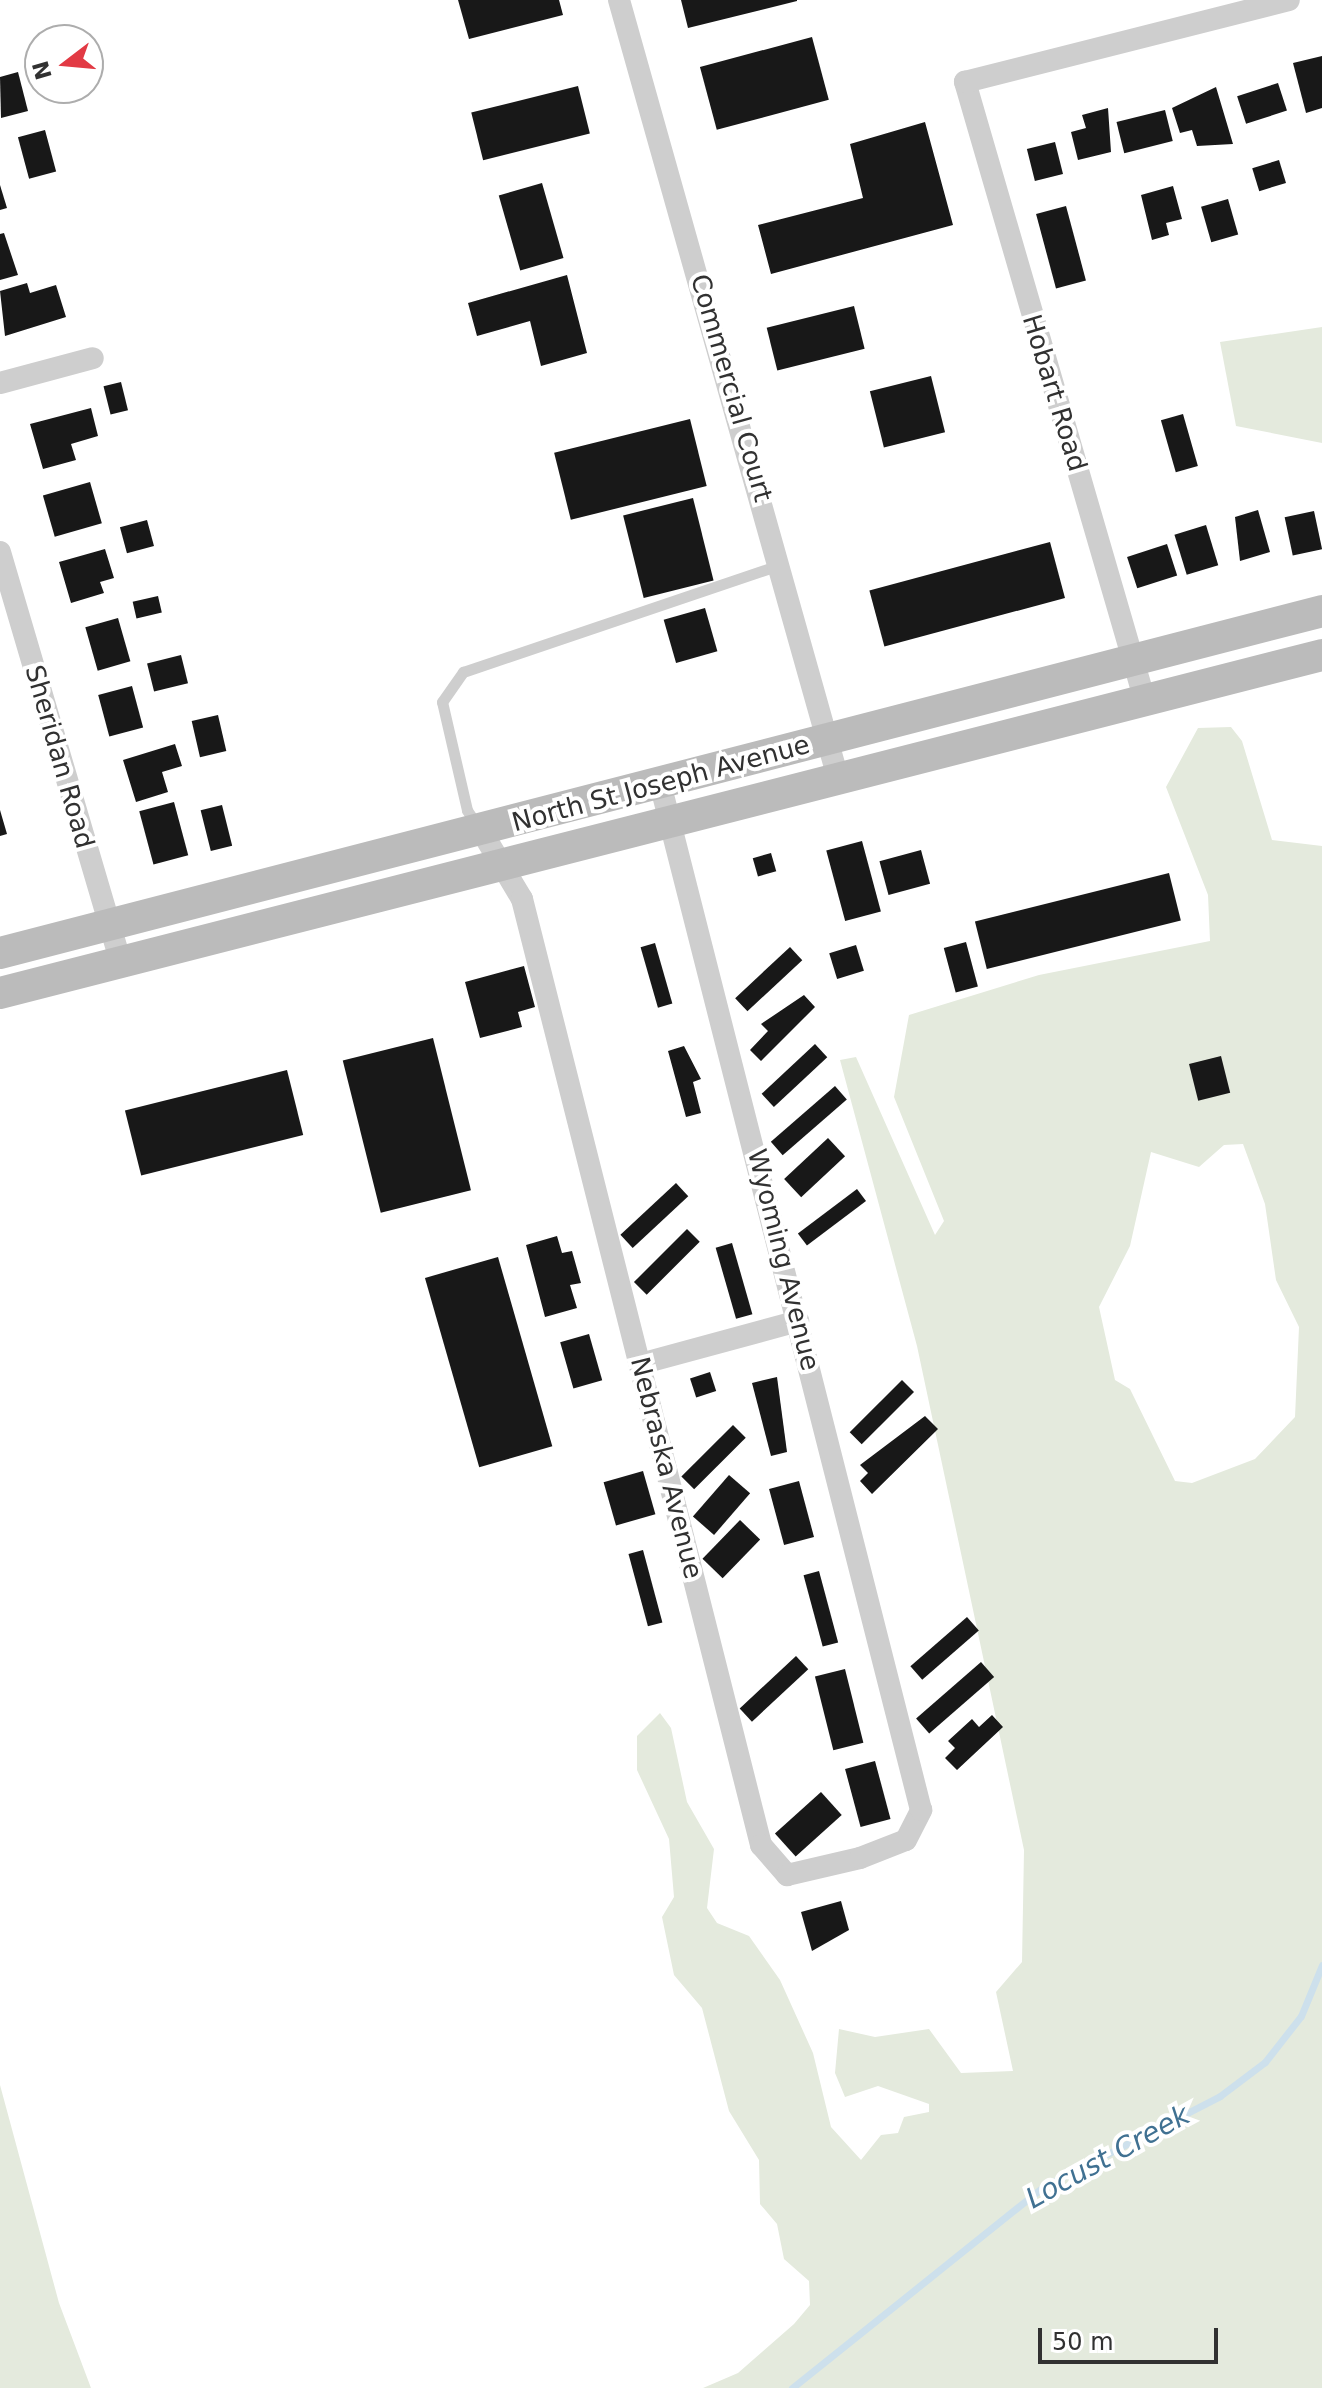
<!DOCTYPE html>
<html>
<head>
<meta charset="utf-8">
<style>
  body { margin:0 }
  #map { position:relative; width:1322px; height:2388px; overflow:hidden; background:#fff; font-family:"DejaVu Sans",sans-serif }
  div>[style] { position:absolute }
  .green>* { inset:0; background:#e4eadd }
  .stream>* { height:7px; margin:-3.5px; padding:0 3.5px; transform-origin:3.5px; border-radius:3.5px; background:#cde0ec }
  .building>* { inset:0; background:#181818; transform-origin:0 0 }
  .service>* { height:11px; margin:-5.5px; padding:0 5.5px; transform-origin:5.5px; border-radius:5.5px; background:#cecece }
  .minor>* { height:22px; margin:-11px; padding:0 11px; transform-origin:11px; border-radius:11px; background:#cecece }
  .secondary>* { height:32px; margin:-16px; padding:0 16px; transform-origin:16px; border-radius:16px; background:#bbb }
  span { translate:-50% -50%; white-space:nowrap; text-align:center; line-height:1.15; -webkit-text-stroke:8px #fff; paint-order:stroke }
  .street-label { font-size:26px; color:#313131 }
  .water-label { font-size:28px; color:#407192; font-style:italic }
  .north { position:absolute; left:24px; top:24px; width:80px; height:80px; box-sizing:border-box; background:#fff; border:2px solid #adadad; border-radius:50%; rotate:254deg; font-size:22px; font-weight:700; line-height:32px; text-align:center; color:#313131 }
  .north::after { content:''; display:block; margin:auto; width:28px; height:36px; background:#e23a44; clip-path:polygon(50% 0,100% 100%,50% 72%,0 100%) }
  .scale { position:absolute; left:1038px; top:2328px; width:180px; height:36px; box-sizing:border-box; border:4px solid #313131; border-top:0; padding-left:10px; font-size:24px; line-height:28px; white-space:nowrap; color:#313131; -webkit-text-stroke:6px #fff; paint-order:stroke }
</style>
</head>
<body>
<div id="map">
  <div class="green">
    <div style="clip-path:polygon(1322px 327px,1322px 443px,1236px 426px,1220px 342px)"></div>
    <div style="clip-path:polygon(evenodd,1231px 727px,1242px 741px,1272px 840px,1322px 846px,1322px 2388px,703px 2388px,738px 2373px,794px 2324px,810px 2305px,809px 2281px,784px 2259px,777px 2224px,760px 2204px,759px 2160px,729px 2111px,702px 2008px,674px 1975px,662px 1917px,674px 1897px,669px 1839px,637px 1770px,637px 1736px,660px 1713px,671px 1728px,687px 1802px,714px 1849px,707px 1908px,717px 1923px,749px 1936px,780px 1980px,813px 2053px,831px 2127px,861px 2160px,881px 2135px,898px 2133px,904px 2117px,929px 2112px,929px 2104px,878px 2086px,845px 2097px,835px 2073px,839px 2029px,875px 2037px,929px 2029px,961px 2073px,1013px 2071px,996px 1992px,1022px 1962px,1024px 1850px,917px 1346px,840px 1060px,856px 1057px,935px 1235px,944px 1221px,894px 1097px,909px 1015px,1039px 975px,1210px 941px,1208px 895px,1166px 787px,1198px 728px,1231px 727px,1243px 1144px,1265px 1204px,1276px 1280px,1299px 1327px,1295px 1417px,1255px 1459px,1192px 1483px,1175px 1481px,1130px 1389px,1115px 1380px,1099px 1307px,1130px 1246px,1151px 1152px,1199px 1167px,1224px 1145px,1243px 1144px)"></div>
    <div style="clip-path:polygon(0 2085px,59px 2303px,91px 2388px,0 2388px)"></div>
  </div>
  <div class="stream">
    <div style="left:792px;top:2388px;width:322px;rotate:-38.7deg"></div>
    <div style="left:1043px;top:2187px;width:199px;rotate:-27.2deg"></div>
    <div style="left:1220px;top:2096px;width:56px;rotate:-37.1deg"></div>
    <div style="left:1265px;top:2062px;width:58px;rotate:-52deg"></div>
    <div style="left:1301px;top:2016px;width:55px;rotate:-67.6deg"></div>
  </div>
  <div class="building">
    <div style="clip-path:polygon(458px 0,559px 0,563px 15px,469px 39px)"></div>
    <div style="clip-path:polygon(681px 0,797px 0,797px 1px,688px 28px)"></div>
    <div style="left:812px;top:37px;width:65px;height:116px;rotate:75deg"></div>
    <div style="clip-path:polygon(1322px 56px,1322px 108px,1306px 113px,1293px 63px)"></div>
    <div style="clip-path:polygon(18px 72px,28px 111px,1px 118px,0 77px)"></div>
    <div style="left:1278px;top:83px;width:29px;height:43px;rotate:72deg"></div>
    <div style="left:578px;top:86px;width:49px;height:110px;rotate:76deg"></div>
    <div style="clip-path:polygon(1216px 87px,1233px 144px,1197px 146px,1192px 130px,1180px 133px,1172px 108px)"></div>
    <div style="clip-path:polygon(1108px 108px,1111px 152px,1078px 160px,1071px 132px,1086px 128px,1082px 115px)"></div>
    <div style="left:1165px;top:110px;width:32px;height:50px;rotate:76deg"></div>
    <div style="clip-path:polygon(925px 122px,953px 225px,771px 274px,758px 225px,863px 198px,850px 144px)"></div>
    <div style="left:45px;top:130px;width:43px;height:28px;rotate:75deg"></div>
    <div style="left:1055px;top:142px;width:33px;height:29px;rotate:76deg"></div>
    <div style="left:1279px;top:160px;width:24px;height:28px;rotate:73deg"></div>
    <div style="left:542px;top:183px;width:78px;height:45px;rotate:74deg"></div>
    <div style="clip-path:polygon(0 185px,7px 208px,0 210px)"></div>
    <div style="clip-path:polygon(1173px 186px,1182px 219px,1166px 223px,1169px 235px,1152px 240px,1141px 195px)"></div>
    <div style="left:1228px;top:199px;width:37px;height:28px;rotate:74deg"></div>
    <div style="left:1066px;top:206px;width:77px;height:31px;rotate:75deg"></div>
    <div style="clip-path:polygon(4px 233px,18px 275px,0 280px,0 234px)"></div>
    <div style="clip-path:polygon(567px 275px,587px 353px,541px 366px,530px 321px,477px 336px,468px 303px)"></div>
    <div style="clip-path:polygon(27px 283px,30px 293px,56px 285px,66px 317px,5px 336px,0 291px)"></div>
    <div style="left:854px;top:306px;width:44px;height:90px;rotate:76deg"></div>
    <div style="left:931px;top:376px;width:58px;height:63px;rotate:76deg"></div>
    <div style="left:121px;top:382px;width:29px;height:18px;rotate:76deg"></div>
    <div style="clip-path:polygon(91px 408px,98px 436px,71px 444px,76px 460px,43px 469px,30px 424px)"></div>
    <div style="left:1183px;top:414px;width:54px;height:23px;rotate:74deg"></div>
    <div style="left:690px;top:419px;width:69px;height:140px;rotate:76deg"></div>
    <div style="left:90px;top:482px;width:43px;height:49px;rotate:74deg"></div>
    <div style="left:693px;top:498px;width:85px;height:72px;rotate:76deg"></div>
    <div style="clip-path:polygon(1258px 510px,1270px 552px,1240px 561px,1235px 517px)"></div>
    <div style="left:1314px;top:511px;width:39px;height:30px;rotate:78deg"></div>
    <div style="left:147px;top:520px;width:27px;height:28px;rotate:75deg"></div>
    <div style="left:1206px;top:525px;width:42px;height:33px;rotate:73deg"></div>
    <div style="left:1050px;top:542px;width:58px;height:187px;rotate:75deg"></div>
    <div style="left:1167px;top:544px;width:33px;height:42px;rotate:72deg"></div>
    <div style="clip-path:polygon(105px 549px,114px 578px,100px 582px,104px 593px,71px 603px,59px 562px)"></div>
    <div style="left:158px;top:596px;width:17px;height:26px;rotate:77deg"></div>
    <div style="left:705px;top:608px;width:45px;height:43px;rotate:74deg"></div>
    <div style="left:118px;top:618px;width:45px;height:34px;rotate:74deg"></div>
    <div style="left:181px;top:655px;width:29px;height:35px;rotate:76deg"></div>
    <div style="left:132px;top:686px;width:43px;height:35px;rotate:75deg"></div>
    <div style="left:218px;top:715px;width:37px;height:27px;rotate:77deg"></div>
    <div style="clip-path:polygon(175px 744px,182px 766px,162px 772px,168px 792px,136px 802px,123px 760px)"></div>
    <div style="left:174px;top:802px;width:55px;height:36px;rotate:75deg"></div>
    <div style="left:222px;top:805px;width:42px;height:22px;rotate:76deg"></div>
    <div style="clip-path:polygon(0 810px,7px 834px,0 836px)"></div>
    <div style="left:862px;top:841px;width:73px;height:37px;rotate:75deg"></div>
    <div style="left:921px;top:850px;width:35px;height:43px;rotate:75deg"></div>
    <div style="left:771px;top:853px;width:19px;height:19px;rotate:74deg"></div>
    <div style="left:1169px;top:873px;width:49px;height:200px;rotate:76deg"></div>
    <div style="left:966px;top:942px;width:46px;height:23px;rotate:75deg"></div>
    <div style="left:655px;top:943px;width:63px;height:15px;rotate:74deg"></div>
    <div style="left:856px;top:945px;width:27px;height:28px;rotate:73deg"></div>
    <div style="left:790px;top:947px;width:18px;height:75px;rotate:47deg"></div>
    <div style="clip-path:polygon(524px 966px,535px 1007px,518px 1012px,522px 1027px,480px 1038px,465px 982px)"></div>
    <div style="clip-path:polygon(804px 995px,815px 1007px,761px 1061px,750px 1050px,768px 1031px,761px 1024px)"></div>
    <div style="left:433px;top:1038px;width:157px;height:93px;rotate:76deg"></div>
    <div style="left:815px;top:1044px;width:18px;height:73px;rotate:47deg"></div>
    <div style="clip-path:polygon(684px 1046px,701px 1079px,693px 1082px,701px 1113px,686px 1117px,668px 1051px)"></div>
    <div style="left:1221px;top:1056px;width:38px;height:33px;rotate:76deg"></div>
    <div style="left:287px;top:1070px;width:67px;height:167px;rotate:76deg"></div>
    <div style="left:835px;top:1086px;width:18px;height:85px;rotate:49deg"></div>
    <div style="left:828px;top:1138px;width:25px;height:60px;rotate:47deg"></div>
    <div style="left:676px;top:1183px;width:18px;height:76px;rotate:47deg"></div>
    <div style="left:857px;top:1189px;width:15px;height:74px;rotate:53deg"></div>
    <div style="left:687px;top:1229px;width:18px;height:75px;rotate:45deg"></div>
    <div style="clip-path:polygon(557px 1236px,562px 1253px,572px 1251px,581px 1283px,570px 1285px,577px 1308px,545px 1317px,526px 1245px)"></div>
    <div style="left:732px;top:1243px;width:74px;height:17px;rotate:74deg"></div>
    <div style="left:498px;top:1257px;width:197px;height:76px;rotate:74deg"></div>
    <div style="left:589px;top:1334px;width:48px;height:30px;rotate:74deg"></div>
    <div style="left:710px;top:1372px;width:20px;height:21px;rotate:72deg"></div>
    <div style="clip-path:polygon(777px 1377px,787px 1452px,771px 1456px,752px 1383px)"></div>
    <div style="left:902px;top:1380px;width:17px;height:74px;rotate:45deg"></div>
    <div style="clip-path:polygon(925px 1416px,938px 1429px,872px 1494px,860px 1481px,868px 1473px,860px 1465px)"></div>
    <div style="left:733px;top:1425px;width:18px;height:73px;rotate:45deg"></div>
    <div style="left:643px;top:1471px;width:45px;height:41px;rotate:74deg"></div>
    <div style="left:729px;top:1475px;width:28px;height:55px;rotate:41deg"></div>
    <div style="left:799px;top:1481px;width:58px;height:31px;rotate:75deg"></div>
    <div style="left:740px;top:1520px;width:28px;height:54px;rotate:44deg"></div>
    <div style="left:643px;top:1550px;width:75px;height:15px;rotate:75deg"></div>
    <div style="left:819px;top:1571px;width:74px;height:16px;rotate:75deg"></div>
    <div style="left:967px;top:1617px;width:18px;height:75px;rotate:49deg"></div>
    <div style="left:796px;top:1656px;width:18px;height:77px;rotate:47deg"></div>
    <div style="left:981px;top:1662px;width:20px;height:86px;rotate:49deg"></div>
    <div style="left:845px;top:1669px;width:76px;height:31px;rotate:76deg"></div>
    <div style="clip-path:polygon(992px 1715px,1003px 1727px,957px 1770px,945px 1758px,955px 1748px,948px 1741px,972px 1719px,979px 1727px)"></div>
    <div style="left:875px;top:1761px;width:60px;height:31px;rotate:75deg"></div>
    <div style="left:821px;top:1792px;width:31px;height:62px;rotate:48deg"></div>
    <div style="clip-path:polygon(841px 1901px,849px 1930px,812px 1951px,801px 1912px)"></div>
  </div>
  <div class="service">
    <div style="left:477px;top:825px;width:18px;rotate:-124deg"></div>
    <div style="left:467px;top:810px;width:111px;rotate:-103deg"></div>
    <div style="left:442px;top:702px;width:37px;rotate:-55deg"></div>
    <div style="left:463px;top:672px;width:337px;rotate:-18.7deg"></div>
  </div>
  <div class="minor">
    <div style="left:619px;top:0;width:808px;rotate:74.28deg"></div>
    <div style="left:0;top:383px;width:96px;rotate:-15deg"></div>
    <div style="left:0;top:552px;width:427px;rotate:73.6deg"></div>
    <div style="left:1145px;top:701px;width:645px;rotate:-106.21deg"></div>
    <div style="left:965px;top:82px;width:334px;rotate:-14.2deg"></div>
    <div style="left:482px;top:832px;width:78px;rotate:59.2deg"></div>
    <div style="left:522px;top:899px;width:976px;rotate:75.82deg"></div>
    <div style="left:761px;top:1845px;width:40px;rotate:49deg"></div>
    <div style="left:787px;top:1875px;width:75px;rotate:-13.1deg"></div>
    <div style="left:860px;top:1858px;width:49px;rotate:-21.4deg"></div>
    <div style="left:906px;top:1840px;width:34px;rotate:-63deg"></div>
    <div style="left:921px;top:1810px;width:1060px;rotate:-104.26deg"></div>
    <div style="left:640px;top:1364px;width:164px;rotate:-15.2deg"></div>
  </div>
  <div class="secondary">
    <div style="left:0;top:953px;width:1366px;rotate:-14.5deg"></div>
    <div style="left:0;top:993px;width:1365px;rotate:-14.34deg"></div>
  </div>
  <div class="street-label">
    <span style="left:731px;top:388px;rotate:74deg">Commercial Court</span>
    <span style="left:1054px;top:393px;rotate:73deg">Hobart Road</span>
    <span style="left:59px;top:757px;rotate:74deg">Sheridan Road</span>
    <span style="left:661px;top:784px;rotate:-15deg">North St Joseph Avenue</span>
    <span style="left:783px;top:1260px;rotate:76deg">Wyoming Avenue</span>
    <span style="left:666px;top:1468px;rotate:76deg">Nebraska Avenue</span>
  </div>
  <div class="water-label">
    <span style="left:1108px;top:2157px;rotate:-29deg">Locust Creek</span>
  </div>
  <div class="north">N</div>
  <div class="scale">50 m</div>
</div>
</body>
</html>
